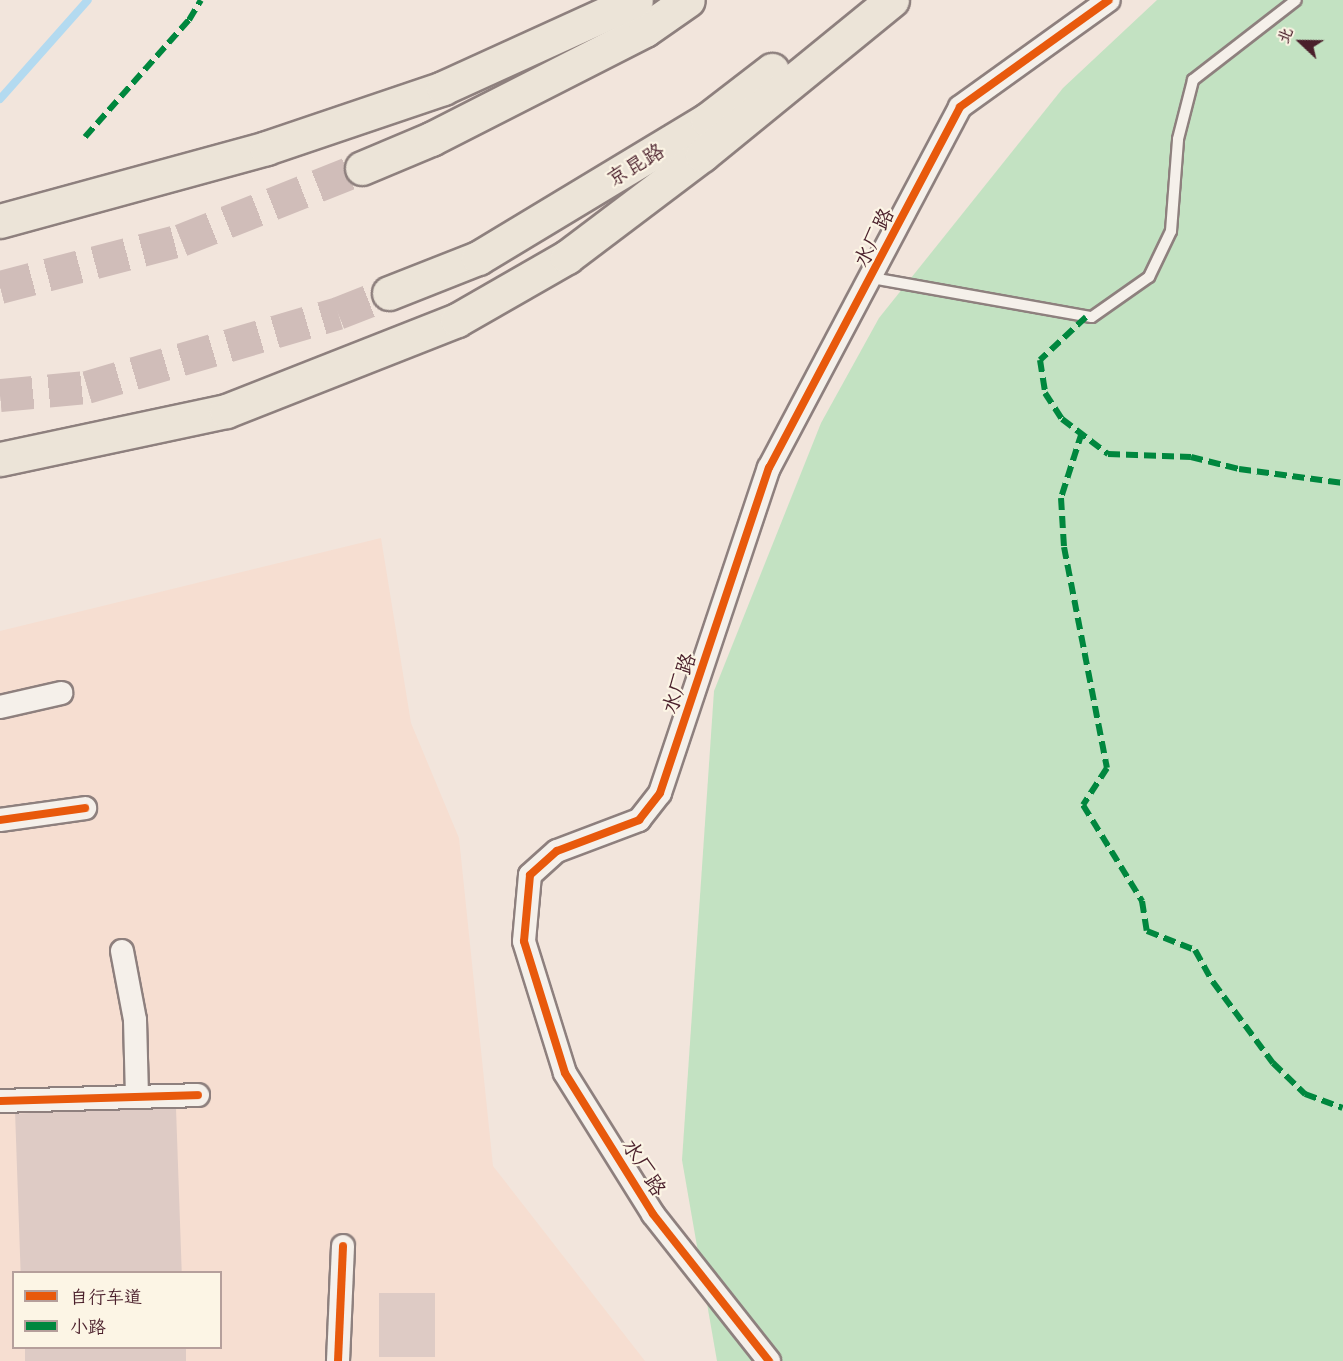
<!DOCTYPE html>
<html>
<head>
<meta charset="utf-8">
<style>
  body { margin:0 }
  #map { position:relative; width:1343px; height:1361px; overflow:hidden; background:#f2e5dc; font-family:Mali,"LXGW WenKai TC",sans-serif }
  div>[style] { position:absolute }
  .built>* { inset:0; background:#f6ded1 }
  .green>* { inset:0; background:#c3e2c2 }
  .stream>* { height:8px; margin:-4px; padding:0 4px; transform-origin:4px; border-radius:4px; background:#b3daf0 }
  .building>* { inset:0; background:#decbc5; transform-origin:0 0 }
  .highway-tunnel>* { height:33px; margin-top:-16.5px; transform-origin:0; background:repeating-linear-gradient(90deg,#d0bdb9 0 33px,transparent 0 49px) }
  .roads { filter:drop-shadow(2px 0 #8e807e) drop-shadow(-2px 0 #8e807e) drop-shadow(0 2px #8e807e) drop-shadow(0 -2px #8e807e) }
  .lane>* { height:10px; margin:-5px; padding:0 5px; transform-origin:5px; border-radius:5px; background:#f5f0ea }
  .street>* { height:22px; margin:-11px; padding:0 11px; transform-origin:11px; border-radius:11px; background:#f5f0ea }
  .highway>* { height:33px; margin:-16.5px; padding:0 16.5px; transform-origin:16.5px; border-radius:16.5px; background:#ece4d8 }
  .quiet>* { height:6px; margin-top:-3px; transform-origin:0; background:repeating-linear-gradient(90deg,#00873e 0 12px,transparent 0 18px) }
  .cycleway>* { height:8px; margin:-4px; padding:0 4px; transform-origin:4px; border-radius:4px; background:#e8590c }
  span { translate:-50% -50%; white-space:nowrap; text-align:center; line-height:1.15; -webkit-text-stroke:4.5px #fcf5e5; paint-order:stroke }
  .street-label { font-size:21px; color:#4a1f2b }
  .legend { position:absolute; left:12px; top:1271px; width:210px; height:78px; box-sizing:border-box; background:#fcf5e5; border:2px solid #b59f9b; margin:0; padding:8px 10px; list-style:none; font-size:18px; color:#4a1f2b }
  .legend li { display:flex; align-items:center; gap:12px; height:30px }
  .legend b { width:30px; border:2px solid #b59f9b }
  .north { position:absolute; left:1271px; top:12px; width:60px; height:60px; -webkit-text-stroke:4px #fcf5e5; paint-order:stroke; rotate:292deg; font-size:16px; font-weight:700; line-height:24px; text-align:center; color:#4a1f2b }
  .north::after { content:''; display:block; margin:auto; width:21px; height:27px; background:#4a1f2b; clip-path:polygon(50% 0,100% 100%,50% 72%,0 100%) }
</style>
</head>
<body>
<div id="map">
  <div class="built">
    <div style="clip-path:polygon(evenodd,381px 538px,411px 723px,459px 838px,493px 1166px,645px 1361px,0 1361px,0 631px,381px 538px,14px 1272px,220px 1272px,220px 1348px,14px 1348px,14px 1272px)"></div>
  </div>
  <div class="green">
    <div style="clip-path:polygon(1157px 0,1343px 0,1343px 1361px,717px 1361px,682px 1160px,714px 691px,821px 423px,879px 318px,1063px 88px)"></div>
  </div>
  <div class="stream">
    <div style="left:0;top:99px;width:132px;rotate:-48.4deg"></div>
  </div>
  <div class="building">
    <div style="left:176px;top:1108px;width:164px;height:161px;rotate:88deg"></div>
    <div style="left:379px;top:1293px;width:56px;height:64px"></div>
    <div style="left:25px;top:1348px;width:161px;height:13px"></div>
  </div>
  <div class="highway-tunnel">
    <div style="left:0;top:287px;width:187px;rotate:-14.6deg"></div>
    <div style="left:181px;top:240px;width:195px;rotate:-21.7deg"></div>
    <div style="left:0;top:395px;width:87px;rotate:-5.3deg"></div>
    <div style="left:87px;top:387px;width:262px;rotate:-16.4deg"></div>
    <div style="left:338px;top:313px;width:55px;rotate:-21.4deg"></div>
  </div>
  <div class="roads">
    <div class="lane">
      <div style="left:872px;top:278px;width:223px;rotate:10.1deg"></div>
      <div style="left:1092px;top:317px;width:70px;rotate:-35.1deg"></div>
      <div style="left:1149px;top:277px;width:51px;rotate:-64.4deg"></div>
      <div style="left:1171px;top:231px;width:92px;rotate:-85.6deg"></div>
      <div style="left:1178px;top:139px;width:61px;rotate:-75.7deg"></div>
      <div style="left:1193px;top:80px;width:130px;rotate:-37.8deg"></div>
    </div>
    <div class="street">
      <div style="left:0;top:707px;width:63px;rotate:-12.9deg"></div>
      <div style="left:0;top:820px;width:86px;rotate:-8deg"></div>
      <div style="left:122px;top:951px;width:70px;rotate:79.3deg"></div>
      <div style="left:135px;top:1020px;width:77px;rotate:88.5deg"></div>
      <div style="left:0;top:1101px;width:198px;rotate:-1.7deg"></div>
      <div style="left:338px;top:1361px;width:115px;rotate:-87.5deg"></div>
      <div style="left:769px;top:1361px;width:187px;rotate:-128.3deg"></div>
      <div style="left:653px;top:1214px;width:166px;rotate:-122deg"></div>
      <div style="left:565px;top:1073px;width:138px;rotate:-107.3deg"></div>
      <div style="left:524px;top:941px;width:66px;rotate:-84.8deg"></div>
      <div style="left:530px;top:875px;width:36px;rotate:-42deg"></div>
      <div style="left:557px;top:851px;width:88px;rotate:-20.7deg"></div>
      <div style="left:639px;top:820px;width:34px;rotate:-52deg"></div>
      <div style="left:660px;top:793px;width:343px;rotate:-71.5deg"></div>
      <div style="left:769px;top:468px;width:408px;rotate:-62.1deg"></div>
      <div style="left:960px;top:107px;width:183px;rotate:-35.7deg"></div>
    </div>
    <div class="highway">
      <div style="left:362px;top:168px;width:75px;rotate:-22.8deg"></div>
      <div style="left:431px;top:139px;width:240px;rotate:-27deg"></div>
      <div style="left:645px;top:30px;width:52px;rotate:-34.9deg"></div>
      <div style="left:0;top:221px;width:276px;rotate:-15.3deg"></div>
      <div style="left:266px;top:148px;width:187px;rotate:-18.7deg"></div>
      <div style="left:443px;top:88px;width:212px;rotate:-24.5deg"></div>
      <div style="left:389px;top:293px;width:96px;rotate:-21.5deg"></div>
      <div style="left:478px;top:258px;width:267px;rotate:-31.1deg"></div>
      <div style="left:707px;top:120px;width:82px;rotate:-37.6deg"></div>
      <div style="left:0;top:459px;width:231px;rotate:-12deg"></div>
      <div style="left:226px;top:411px;width:248px;rotate:-21.5deg"></div>
      <div style="left:457px;top:320px;width:127px;rotate:-29.8deg"></div>
      <div style="left:567px;top:257px;width:169px;rotate:-37.1deg"></div>
      <div style="left:702px;top:155px;width:245px;rotate:-39.2deg"></div>
    </div>
  </div>
  <div class="quiet">
    <div style="left:85px;top:137px;width:157px;rotate:-48.4deg"></div>
    <div style="left:189px;top:20px;width:23px;rotate:-59deg"></div>
    <div style="left:1086px;top:317px;width:63px;rotate:136.9deg"></div>
    <div style="left:1040px;top:360px;width:33px;rotate:81deg"></div>
    <div style="left:1045px;top:393px;width:31px;rotate:57deg"></div>
    <div style="left:1062px;top:419px;width:58px;rotate:37.3deg"></div>
    <div style="left:1108px;top:454px;width:83px;rotate:2.1deg"></div>
    <div style="left:1191px;top:457px;width:49px;rotate:14deg"></div>
    <div style="left:1239px;top:469px;width:105px;rotate:7.7deg"></div>
    <div style="left:1082px;top:432px;width:69px;rotate:107.7deg"></div>
    <div style="left:1061px;top:498px;width:49px;rotate:86.5deg"></div>
    <div style="left:1064px;top:547px;width:225px;rotate:79deg"></div>
    <div style="left:1107px;top:768px;width:44px;rotate:123deg"></div>
    <div style="left:1083px;top:805px;width:113px;rotate:58.4deg"></div>
    <div style="left:1142px;top:901px;width:30px;rotate:81deg"></div>
    <div style="left:1147px;top:931px;width:52px;rotate:21.6deg"></div>
    <div style="left:1195px;top:950px;width:37px;rotate:61deg"></div>
    <div style="left:1213px;top:982px;width:101px;rotate:53.5deg"></div>
    <div style="left:1273px;top:1063px;width:45px;rotate:44.1deg"></div>
    <div style="left:1305px;top:1094px;width:40px;rotate:20.2deg"></div>
  </div>
  <div class="cycleway">
    <div style="left:0;top:820px;width:86px;rotate:-8deg"></div>
    <div style="left:0;top:1101px;width:198px;rotate:-1.7deg"></div>
    <div style="left:338px;top:1361px;width:115px;rotate:-87.5deg"></div>
    <div style="left:769px;top:1361px;width:187px;rotate:-128.3deg"></div>
    <div style="left:653px;top:1214px;width:166px;rotate:-122deg"></div>
    <div style="left:565px;top:1073px;width:138px;rotate:-107.3deg"></div>
    <div style="left:524px;top:941px;width:66px;rotate:-84.8deg"></div>
    <div style="left:530px;top:875px;width:36px;rotate:-42deg"></div>
    <div style="left:557px;top:851px;width:88px;rotate:-20.7deg"></div>
    <div style="left:639px;top:820px;width:34px;rotate:-52deg"></div>
    <div style="left:660px;top:793px;width:343px;rotate:-71.5deg"></div>
    <div style="left:769px;top:468px;width:408px;rotate:-62.1deg"></div>
    <div style="left:960px;top:107px;width:183px;rotate:-35.7deg"></div>
  </div>
  <div class="street-label">
    <span style="left:635px;top:164px;rotate:-31deg">京昆路</span>
    <span style="left:873px;top:237px;rotate:-63deg">水厂路</span>
    <span style="left:678px;top:683px;rotate:-71deg">水厂路</span>
    <span style="left:645px;top:1167px;rotate:58deg">水厂路</span>
  </div>
  <ul class="legend">
  <li><b style="height:8px;background:#e8590c"></b>自行车道</li>
  <li><b style="height:8px;background:#00873e"></b>小路</li>
  </ul>
  <div class="north">北</div>
</div>
</body>
</html>
